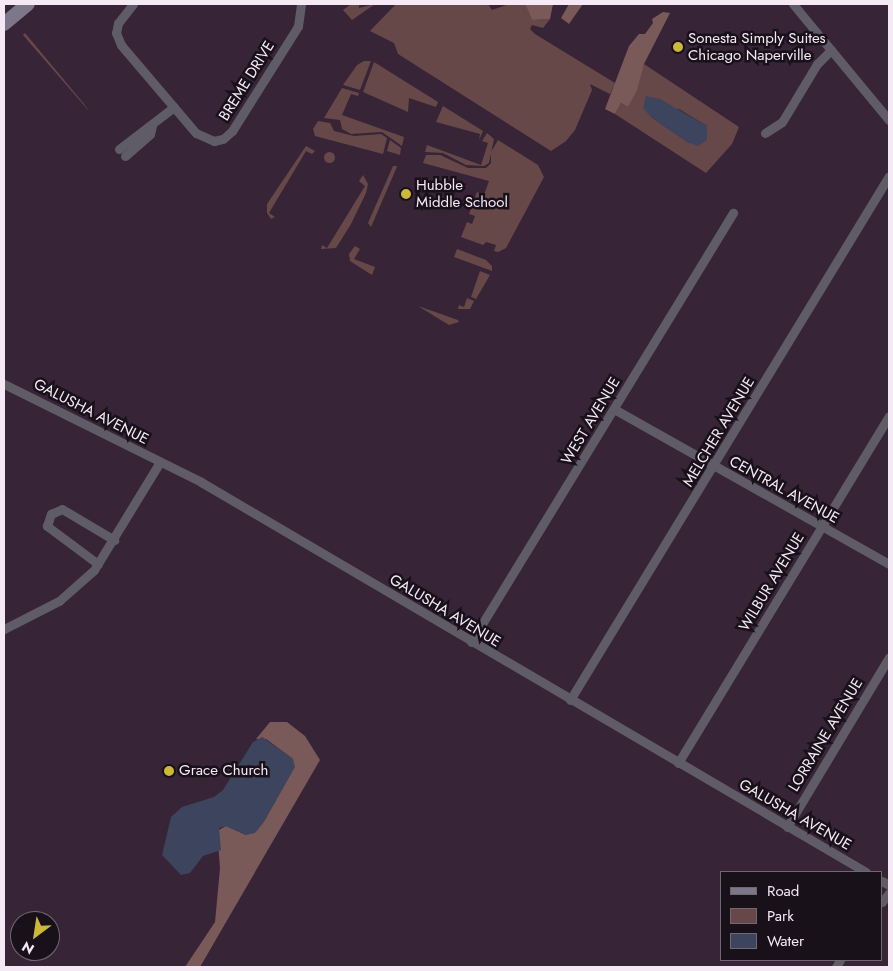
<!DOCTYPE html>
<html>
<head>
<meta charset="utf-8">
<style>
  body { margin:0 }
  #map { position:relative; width:893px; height:971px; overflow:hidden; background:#372437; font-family:Jost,sans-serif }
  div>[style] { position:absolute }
  .green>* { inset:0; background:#674848 }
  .round { border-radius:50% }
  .forest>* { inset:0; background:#7a5959 }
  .water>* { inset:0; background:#3d445d }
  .street>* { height:9px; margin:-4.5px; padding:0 4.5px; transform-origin:4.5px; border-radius:4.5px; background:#5f5c68 }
  .secondary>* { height:14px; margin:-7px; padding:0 7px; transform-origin:7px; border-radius:7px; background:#7c7789 }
  .dots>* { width:14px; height:14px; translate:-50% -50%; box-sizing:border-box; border:2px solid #191119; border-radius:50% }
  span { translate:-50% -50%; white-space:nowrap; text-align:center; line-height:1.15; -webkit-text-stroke:5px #191119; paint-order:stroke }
  .poi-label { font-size:15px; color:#f5e9f5 }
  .left { translate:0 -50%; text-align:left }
  .street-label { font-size:15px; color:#f5e9f5 }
  .frame { position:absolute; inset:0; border:5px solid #f5e9f5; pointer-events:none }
  .legend { position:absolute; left:720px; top:871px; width:162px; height:90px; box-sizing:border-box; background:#191119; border:1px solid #716771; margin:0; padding:6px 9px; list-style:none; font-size:15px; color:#f5e9f5 }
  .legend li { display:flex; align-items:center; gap:10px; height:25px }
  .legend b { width:25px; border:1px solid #716771 }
  .north { position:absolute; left:10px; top:911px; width:50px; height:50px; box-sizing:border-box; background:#191119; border:1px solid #716771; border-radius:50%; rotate:211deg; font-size:14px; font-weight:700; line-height:20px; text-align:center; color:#f5e9f5 }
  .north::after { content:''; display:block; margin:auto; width:18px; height:22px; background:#ccb938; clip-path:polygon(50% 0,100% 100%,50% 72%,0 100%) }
</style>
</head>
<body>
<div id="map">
  <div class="green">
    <div style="clip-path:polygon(351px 4px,359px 4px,359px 8px,375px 4px,352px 20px,343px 10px)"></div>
    <div style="clip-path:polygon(396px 4px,488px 4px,492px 10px,509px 4px,525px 4px,532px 20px,550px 19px,543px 28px,532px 25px,530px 29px,535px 34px,615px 83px,610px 94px,590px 84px,592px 90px,575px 130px,566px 141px,551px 151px,398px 54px,394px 43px,370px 31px)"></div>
    <div style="clip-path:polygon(25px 33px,84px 104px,89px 111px,23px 35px)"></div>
    <div style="clip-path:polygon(364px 61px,371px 61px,360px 90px,343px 85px,357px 65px)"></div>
    <div style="clip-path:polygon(374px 62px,438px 102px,436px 107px,409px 98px,408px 112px,363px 92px)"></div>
    <div style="clip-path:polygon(evenodd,644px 64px,739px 127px,732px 144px,706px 173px,615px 114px,621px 103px,628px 107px,644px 64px,679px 109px,707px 126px,689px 143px,651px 117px,679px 109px)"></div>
    <div style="clip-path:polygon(342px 88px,359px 93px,358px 96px,351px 94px,342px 115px,404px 137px,402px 146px,382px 132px,351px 134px,342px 129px,340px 120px,324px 118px)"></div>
    <div style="clip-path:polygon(443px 106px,483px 131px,479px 140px,480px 134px,436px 122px)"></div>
    <div style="clip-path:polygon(318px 121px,330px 123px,334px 131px,354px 136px,381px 134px,387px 138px,383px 154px,315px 136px,313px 129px)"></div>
    <div style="clip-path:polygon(487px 133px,494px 139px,489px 163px,484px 166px,466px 165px,443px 153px,425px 152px,427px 145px,481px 165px,488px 143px,482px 141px)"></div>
    <div style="clip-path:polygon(390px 140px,401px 148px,400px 155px,387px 151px)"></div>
    <div style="clip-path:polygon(498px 140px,538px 165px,544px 177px,506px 248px,498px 252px,494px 251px,496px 245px,486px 242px,483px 245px,461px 237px,467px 222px,472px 224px,475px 216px,469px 214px,477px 192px,484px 195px,489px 181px,423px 163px,426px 155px,440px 155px,468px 168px,486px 168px,491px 163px,491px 152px)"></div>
    <div style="clip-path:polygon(306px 146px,315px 151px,312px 154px,306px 151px,269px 213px,275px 217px,271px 219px,267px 213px,267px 204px)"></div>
    <div class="round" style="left:323.5px;top:151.5px;width:11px;height:11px"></div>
    <div style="clip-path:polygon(393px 166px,397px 166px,396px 169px,371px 227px,368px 223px)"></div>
    <div style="clip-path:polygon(363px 175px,368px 184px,366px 193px,351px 224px,336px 248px,321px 249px,322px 245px,327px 248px,365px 186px,359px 181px)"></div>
    <div style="clip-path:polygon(355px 246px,360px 249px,354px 259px,375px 267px,372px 275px,350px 261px,349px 254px)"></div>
    <div style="clip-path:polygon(457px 249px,486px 260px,492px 266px,492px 271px,454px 257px)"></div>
    <div style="clip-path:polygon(480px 271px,490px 275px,476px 299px,471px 297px)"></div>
    <div style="clip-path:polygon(467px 298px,474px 301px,470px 309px,458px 309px,459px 305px,464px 307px)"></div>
    <div style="clip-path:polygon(418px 306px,458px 320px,459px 322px,449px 325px)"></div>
  </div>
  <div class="forest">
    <div style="clip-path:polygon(525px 4px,553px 4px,550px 19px,532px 20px)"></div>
    <div style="clip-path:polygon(569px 4px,583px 4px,569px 24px,561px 18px)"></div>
    <div style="clip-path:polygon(663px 12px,670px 13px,644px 64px,637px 90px,628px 107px,621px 103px,615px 114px,605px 109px,629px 46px,639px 34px,645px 34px,653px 23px,652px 19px)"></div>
    <div style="clip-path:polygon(270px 722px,287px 722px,305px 736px,320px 760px,200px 967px,185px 967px,215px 922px,220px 868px,217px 831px,226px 826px,246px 835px,293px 759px,266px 739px,256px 739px)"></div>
  </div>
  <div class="water">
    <div style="clip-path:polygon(646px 96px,660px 99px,707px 126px,707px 140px,698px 146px,689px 143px,651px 117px,643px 108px)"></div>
    <div style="clip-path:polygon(262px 737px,293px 759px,295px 767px,264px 822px,255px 833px,246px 835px,226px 826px,219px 828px,221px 850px,203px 856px,190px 873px,181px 875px,162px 855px,171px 817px,182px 807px,214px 797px,223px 790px,253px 742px)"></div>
  </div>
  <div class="street">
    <div style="left:133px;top:4px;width:24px;rotate:128deg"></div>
    <div style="left:118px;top:23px;width:10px;rotate:101deg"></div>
    <div style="left:116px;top:33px;width:13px;rotate:67deg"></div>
    <div style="left:121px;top:45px;width:116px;rotate:49.6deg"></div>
    <div style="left:196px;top:133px;width:20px;rotate:24deg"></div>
    <div style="left:214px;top:141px;width:9px;rotate:-13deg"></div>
    <div style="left:223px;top:139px;width:12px;rotate:-42deg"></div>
    <div style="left:232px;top:131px;width:124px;rotate:-57.8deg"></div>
    <div style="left:298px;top:26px;width:22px;rotate:-82deg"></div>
    <div style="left:793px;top:4px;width:151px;rotate:50.4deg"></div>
    <div style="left:765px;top:133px;width:20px;rotate:-33deg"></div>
    <div style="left:782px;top:122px;width:68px;rotate:-58.9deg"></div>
    <div style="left:817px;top:64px;width:20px;rotate:-45deg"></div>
    <div style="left:119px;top:149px;width:69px;rotate:-37.4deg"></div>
    <div style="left:125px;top:156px;width:33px;rotate:-41deg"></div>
    <div style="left:150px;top:134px;width:8px;rotate:-76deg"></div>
    <div style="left:4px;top:384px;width:220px;rotate:26.4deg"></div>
    <div style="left:201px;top:482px;width:771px;rotate:30.39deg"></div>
    <div style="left:614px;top:409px;width:316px;rotate:29.4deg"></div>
    <div style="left:98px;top:564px;width:64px;rotate:-143.3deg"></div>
    <div style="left:47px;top:526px;width:13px;rotate:-72deg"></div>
    <div style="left:51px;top:514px;width:12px;rotate:-24deg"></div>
    <div style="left:62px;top:509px;width:61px;rotate:30.8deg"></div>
    <div style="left:4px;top:629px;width:62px;rotate:-27deg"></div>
    <div style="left:59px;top:601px;width:47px;rotate:-41.5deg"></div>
    <div style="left:94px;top:570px;width:127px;rotate:-58.6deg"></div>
    <div style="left:471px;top:642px;width:503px;rotate:-58.59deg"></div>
    <div style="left:570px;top:700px;width:613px;rotate:-58.67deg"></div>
    <div style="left:678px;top:763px;width:406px;rotate:-58.7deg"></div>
    <div style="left:787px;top:827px;width:198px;rotate:-59deg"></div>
    <div style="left:882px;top:881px;width:8px;rotate:30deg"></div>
    <div style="left:882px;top:902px;width:11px;rotate:-52deg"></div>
    <div style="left:836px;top:967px;width:8px;rotate:-60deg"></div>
  </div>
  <div class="secondary">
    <div style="left:4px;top:24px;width:31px;rotate:-40deg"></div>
  </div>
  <div class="dots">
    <div style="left:678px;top:47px;background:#ccb938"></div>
    <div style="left:406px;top:194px;background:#ccb938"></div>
    <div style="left:169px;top:771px;background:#ccb938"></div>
  </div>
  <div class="poi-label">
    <span class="left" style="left:688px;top:47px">Sonesta Simply Suites<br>Chicago Naperville</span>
    <span class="left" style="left:416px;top:194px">Hubble<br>Middle School</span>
    <span class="left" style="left:179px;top:771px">Grace Church</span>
  </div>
  <div class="street-label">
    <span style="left:247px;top:81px;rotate:-58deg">BREME DRIVE</span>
    <span style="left:91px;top:412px;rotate:27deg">GALUSHA AVENUE</span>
    <span style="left:591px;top:421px;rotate:-59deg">WEST AVENUE</span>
    <span style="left:719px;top:432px;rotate:-59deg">MELCHER AVENUE</span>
    <span style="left:784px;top:490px;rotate:29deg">CENTRAL AVENUE</span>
    <span style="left:772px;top:582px;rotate:-59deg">WILBUR AVENUE</span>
    <span style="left:445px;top:611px;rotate:31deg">GALUSHA AVENUE</span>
    <span style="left:826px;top:735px;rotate:-59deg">LORRAINE AVENUE</span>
    <span style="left:795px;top:815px;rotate:30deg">GALUSHA AVENUE</span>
  </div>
  <div class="frame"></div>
  <ul class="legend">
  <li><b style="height:6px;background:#7c7789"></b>Road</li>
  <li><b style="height:14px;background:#674848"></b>Park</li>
  <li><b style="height:14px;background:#3d445d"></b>Water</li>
  </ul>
  <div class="north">N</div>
</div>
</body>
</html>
